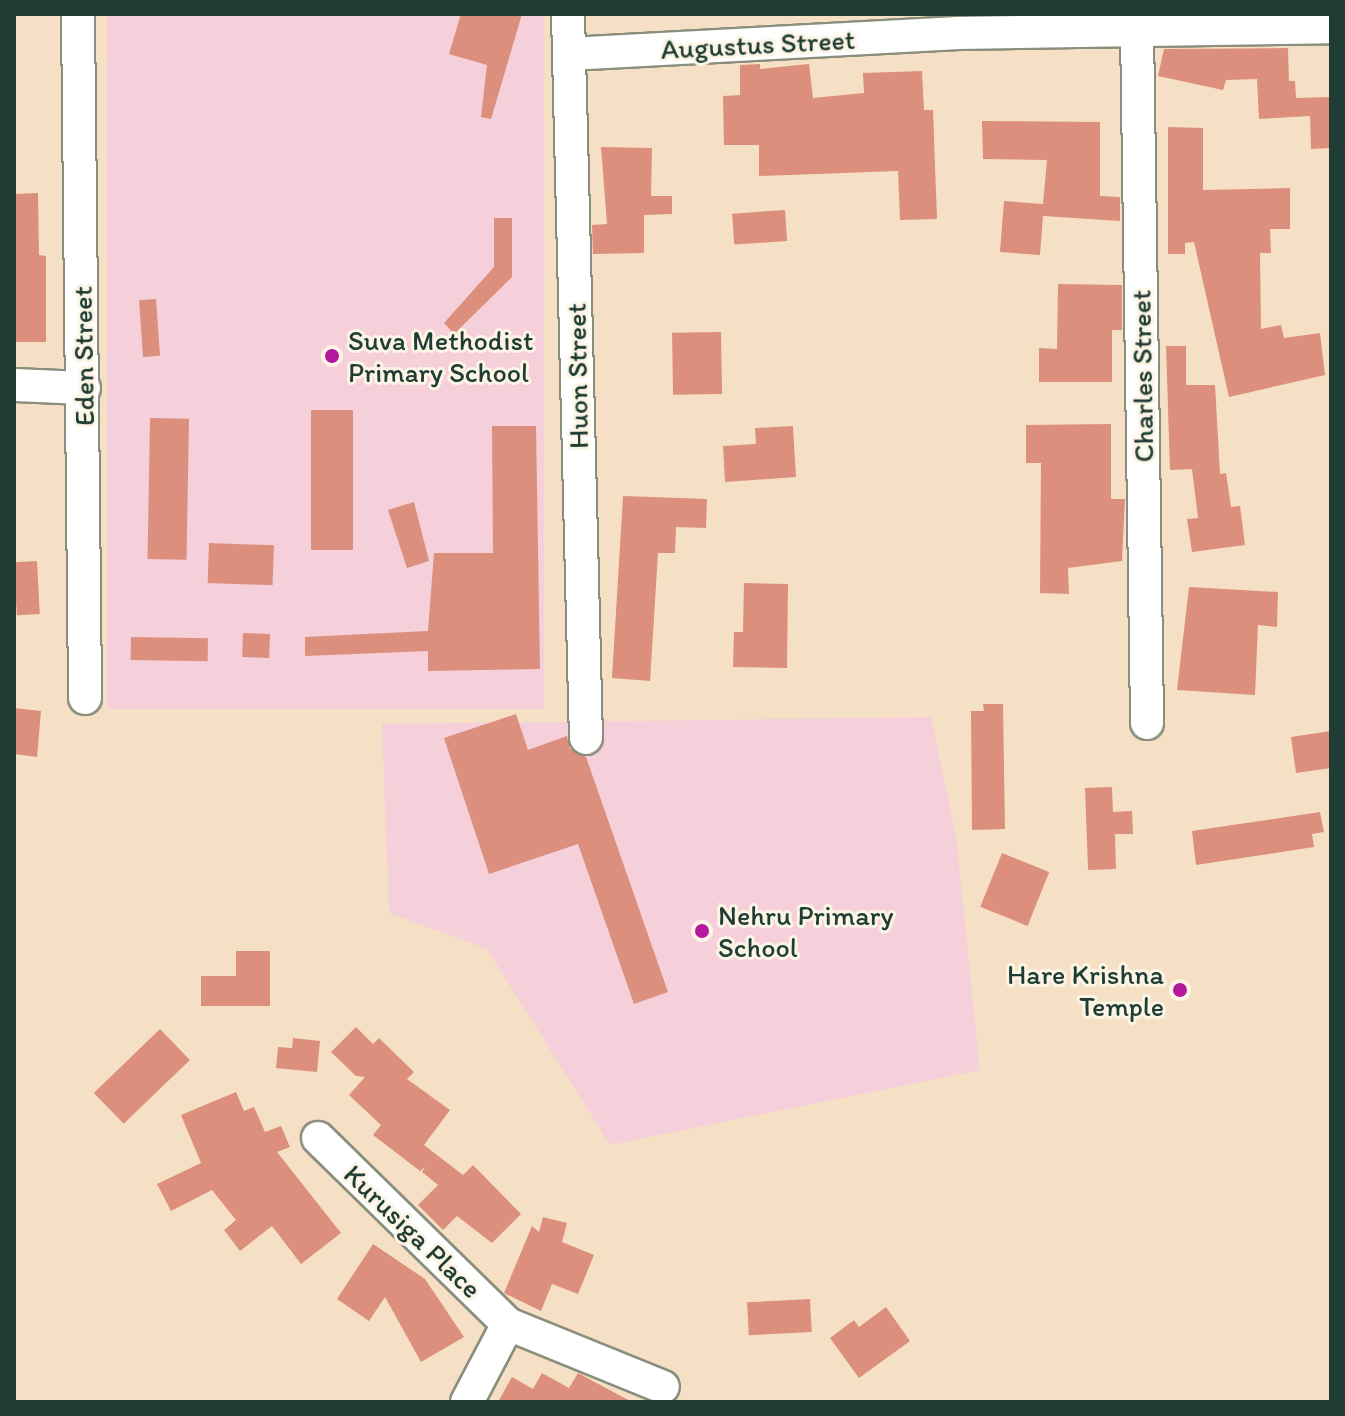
<!DOCTYPE html>
<html>
<head>
<meta charset="utf-8">
<style>
  body { margin:0 }
  #map { position:relative; width:1345px; height:1416px; overflow:hidden; background:#f6e0c5; font-family:Itim,sans-serif }
  div>[style] { position:absolute }
  .built>* { inset:0; background:#f5cfd9; transform-origin:0 0 }
  .building>* { inset:0; background:#dc8f7c; transform-origin:0 0 }
  .roads { filter:drop-shadow(2px 0 #8a8e7c) drop-shadow(-2px 0 #8a8e7c) drop-shadow(0 2px #8a8e7c) drop-shadow(0 -2px #8a8e7c) }
  .minor>* { height:32px; margin:-16px; padding:0 16px; transform-origin:16px; border-radius:16px; background:#fff }
  .dots>* { width:22px; height:22px; translate:-50% -50%; box-sizing:border-box; border:4px solid #fcf5e5; border-radius:50% }
  span { translate:-50% -50%; white-space:nowrap; text-align:center; line-height:1.15; -webkit-text-stroke:6px #fcf5e5; paint-order:stroke }
  .street-label { font-size:28px; color:#1f3d34 }
  .poi-label { font-size:28px; color:#1f3d34 }
  .left { translate:0 -50%; text-align:left }
  .right { translate:-100% -50%; text-align:right }
  .frame { position:absolute; inset:0; border:16px solid #1f3d34; pointer-events:none }
</style>
</head>
<body>
<div id="map">
  <div class="built">
    <div style="left:107px;top:14px;width:437px;height:695px"></div>
    <div style="clip-path:polygon(931px 717px,956px 836px,980px 1070px,610px 1145px,487px 949px,389px 913px,382px 724px)"></div>
  </div>
  <div class="building">
    <div style="clip-path:polygon(461px 14px,522px 14px,491px 119px,481px 117px,487px 65px,449px 54px)"></div>
    <div style="clip-path:polygon(1288px 48px,1289px 81px,1295px 81px,1296px 98px,1331px 97px,1331px 148px,1311px 149px,1310px 116px,1259px 119px,1257px 79px,1226px 80px,1223px 90px,1158px 76px,1164px 49px)"></div>
    <div style="clip-path:polygon(760px 64px,760px 69px,809px 64px,813px 98px,864px 93px,863px 73px,922px 71px,924px 110px,933px 110px,937px 219px,900px 220px,898px 171px,759px 176px,759px 145px,724px 145px,723px 96px,740px 95px,740px 65px)"></div>
    <div style="clip-path:polygon(982px 121px,1100px 122px,1100px 196px,1120px 197px,1120px 221px,1043px 216px,1040px 255px,1000px 252px,1004px 201px,1043px 204px,1047px 160px,983px 159px)"></div>
    <div style="clip-path:polygon(1168px 127px,1203px 128px,1203px 190px,1290px 188px,1290px 229px,1270px 229px,1271px 253px,1260px 253px,1261px 329px,1281px 325px,1284px 338px,1320px 333px,1325px 375px,1229px 397px,1194px 242px,1185px 243px,1185px 254px,1168px 254px)"></div>
    <div style="clip-path:polygon(601px 147px,652px 148px,651px 196px,672px 196px,672px 214px,644px 215px,644px 253px,593px 254px,592px 225px,607px 224px)"></div>
    <div style="clip-path:polygon(38px 193px,39px 255px,46px 256px,46px 342px,14px 342px,14px 194px)"></div>
    <div style="left:785px;top:210px;width:31px;height:53px;rotate:86deg"></div>
    <div style="clip-path:polygon(494px 218px,512px 218px,512px 277px,454px 334px,444px 323px,494px 267px)"></div>
    <div style="clip-path:polygon(1058px 284px,1122px 285px,1122px 330px,1112px 330px,1112px 382px,1039px 382px,1039px 348px,1057px 349px)"></div>
    <div style="left:156px;top:299px;width:57px;height:17px;rotate:86deg"></div>
    <div style="left:721px;top:332px;width:62px;height:49px;rotate:89deg"></div>
    <div style="clip-path:polygon(1166px 346px,1186px 346px,1186px 385px,1215px 385px,1220px 474px,1226px 473px,1231px 507px,1240px 506px,1245px 545px,1192px 552px,1187px 519px,1198px 518px,1192px 469px,1170px 470px)"></div>
    <div style="left:311px;top:410px;width:42px;height:140px"></div>
    <div style="left:150px;top:418px;width:39px;height:141px;rotate:1deg"></div>
    <div style="clip-path:polygon(1111px 424px,1111px 499px,1125px 499px,1122px 561px,1068px 568px,1069px 594px,1040px 593px,1041px 463px,1026px 463px,1026px 425px)"></div>
    <div style="clip-path:polygon(492px 426px,536px 426px,540px 669px,428px 671px,428px 651px,305px 656px,305px 637px,428px 631px,434px 553px,493px 553px)"></div>
    <div style="clip-path:polygon(793px 426px,796px 477px,725px 482px,723px 446px,756px 444px,755px 428px)"></div>
    <div style="clip-path:polygon(623px 496px,707px 499px,706px 528px,676px 527px,675px 553px,658px 553px,650px 681px,612px 678px)"></div>
    <div style="clip-path:polygon(414px 502px,429px 561px,407px 568px,388px 510px)"></div>
    <div style="left:209px;top:543px;width:65px;height:40px;rotate:2deg"></div>
    <div style="left:37px;top:561px;width:53px;height:23px;rotate:87deg"></div>
    <div style="clip-path:polygon(744px 583px,788px 584px,787px 668px,733px 667px,734px 632px,743px 632px)"></div>
    <div style="clip-path:polygon(1189px 587px,1278px 592px,1277px 627px,1258px 625px,1255px 695px,1177px 690px)"></div>
    <div style="left:243px;top:633px;width:27px;height:24px;rotate:2deg"></div>
    <div style="left:131px;top:637px;width:77px;height:23px;rotate:1deg"></div>
    <div style="clip-path:polygon(983px 704px,1003px 704px,1005px 829px,972px 830px,971px 711px,984px 711px)"></div>
    <div style="clip-path:polygon(14px 708px,41px 711px,37px 757px,14px 754px)"></div>
    <div style="clip-path:polygon(516px 714px,528px 750px,567px 736px,570px 749px,586px 757px,668px 992px,634px 1004px,578px 844px,489px 874px,444px 738px)"></div>
    <div style="clip-path:polygon(1331px 731px,1331px 768px,1296px 773px,1291px 737px)"></div>
    <div style="clip-path:polygon(1112px 787px,1113px 812px,1132px 811px,1133px 834px,1115px 834px,1116px 869px,1088px 870px,1085px 788px)"></div>
    <div style="clip-path:polygon(1320px 812px,1324px 832px,1312px 834px,1314px 847px,1196px 865px,1192px 831px)"></div>
    <div style="left:1002px;top:853px;width:51px;height:58px;rotate:22deg"></div>
    <div style="clip-path:polygon(236px 951px,270px 951px,270px 1006px,201px 1006px,201px 976px,236px 976px)"></div>
    <div style="clip-path:polygon(356px 1027px,373px 1044px,379px 1038px,414px 1072px,407px 1079px,450px 1110px,424px 1145px,463px 1175px,473px 1165px,521px 1214px,492px 1243px,457px 1216px,443px 1230px,418px 1205px,438px 1185px,422px 1172px,425px 1167px,420px 1171px,373px 1135px,381px 1125px,349px 1095px,365px 1077px,356px 1076px,331px 1052px)"></div>
    <div style="left:160px;top:1029px;width:43px;height:92px;rotate:46deg"></div>
    <div style="clip-path:polygon(293px 1038px,320px 1041px,317px 1072px,276px 1068px,278px 1047px,292px 1048px)"></div>
    <div style="clip-path:polygon(236px 1092px,244px 1111px,254px 1107px,265px 1132px,281px 1126px,290px 1147px,277px 1152px,341px 1233px,301px 1264px,272px 1226px,240px 1251px,224px 1230px,236px 1220px,212px 1190px,171px 1211px,157px 1184px,201px 1163px,181px 1115px)"></div>
    <div style="clip-path:polygon(543px 1217px,567px 1223px,562px 1242px,594px 1255px,578px 1294px,552px 1284px,541px 1311px,504px 1293px,532px 1226px,539px 1232px)"></div>
    <div style="clip-path:polygon(373px 1244px,425px 1279px,464px 1337px,421px 1362px,385px 1297px,369px 1321px,337px 1299px)"></div>
    <div style="left:810px;top:1299px;width:33px;height:63px;rotate:87deg"></div>
    <div style="clip-path:polygon(886px 1307px,910px 1341px,859px 1378px,830px 1338px,854px 1320px,859px 1327px)"></div>
    <div style="clip-path:polygon(542px 1373px,569px 1388px,578px 1373px,632px 1402px,498px 1402px,512px 1377px,533px 1389px)"></div>
  </div>
  <div class="roads">
    <div class="minor">
      <div style="left:78px;top:14px;width:684px;rotate:89.41deg"></div>
      <div style="left:568px;top:14px;width:724px;rotate:88.58deg"></div>
      <div style="left:1137px;top:29px;width:694px;rotate:89.17deg"></div>
      <div style="left:569px;top:54px;width:390px;rotate:-3.1deg"></div>
      <div style="left:958px;top:33px;width:373px;rotate:-0.9deg"></div>
      <div style="left:14px;top:385px;width:70px;rotate:2.5deg"></div>
      <div style="left:318px;top:1138px;width:266px;rotate:44.4deg"></div>
      <div style="left:508px;top:1324px;width:167px;rotate:22.1deg"></div>
      <div style="left:467px;top:1402px;width:88px;rotate:-62.3deg"></div>
    </div>
  </div>
  <div class="dots">
    <div style="left:332px;top:356px;background:#b5179e"></div>
    <div style="left:702px;top:931px;background:#b5179e"></div>
    <div style="left:1180px;top:990px;background:#b5179e"></div>
  </div>
  <div class="street-label">
    <span style="left:758px;top:44px;rotate:-3deg">Augustus Street</span>
    <span style="left:83px;top:356px;rotate:-91deg">Eden Street</span>
    <span style="left:577px;top:376px;rotate:-91deg">Huon Street</span>
    <span style="left:1142px;top:376px;rotate:-91deg">Charles Street</span>
    <span style="left:413px;top:1231px;rotate:44deg">Kurusiga Place</span>
  </div>
  <div class="poi-label">
    <span class="left" style="left:348px;top:356px">Suva Methodist<br>Primary School</span>
    <span class="left" style="left:718px;top:931px">Nehru Primary<br>School</span>
    <span class="right" style="left:1164px;top:990px">Hare Krishna<br>Temple</span>
  </div>
  <div class="frame"></div>
</div>
</body>
</html>
